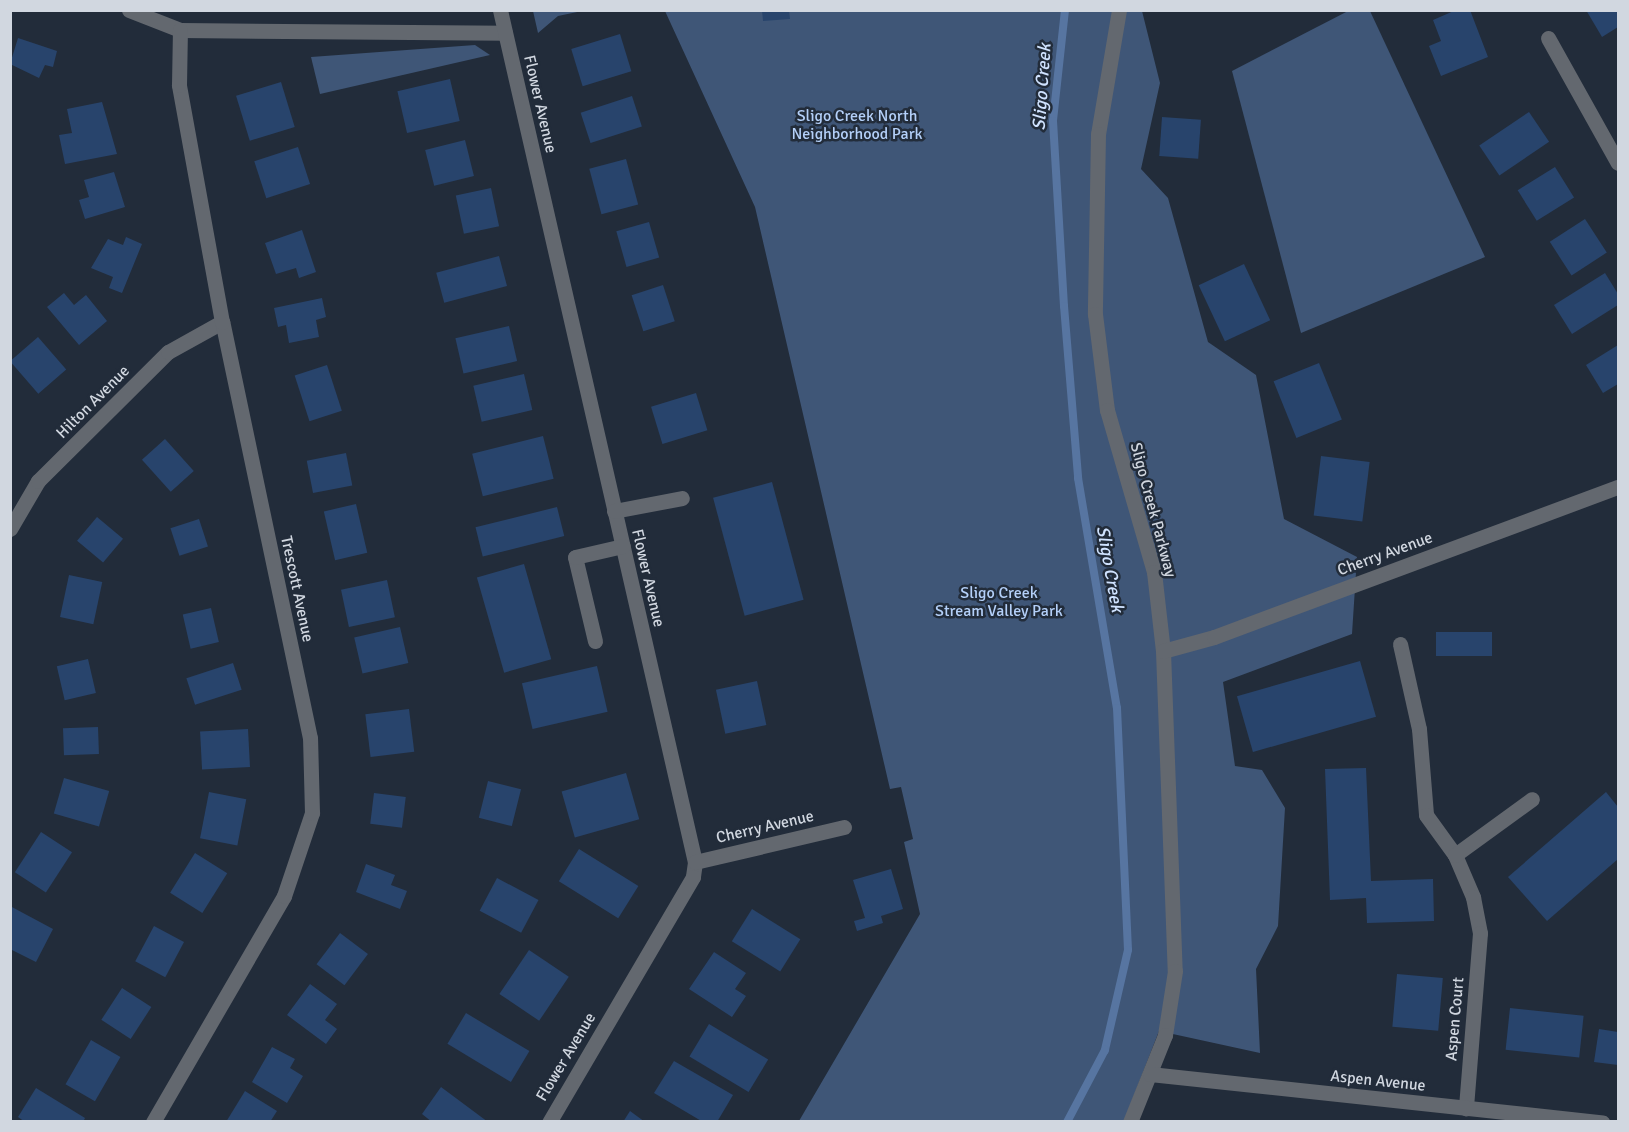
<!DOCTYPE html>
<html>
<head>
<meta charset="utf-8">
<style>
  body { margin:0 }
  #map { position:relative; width:1629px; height:1132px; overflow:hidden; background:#222c3a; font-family:Signika,sans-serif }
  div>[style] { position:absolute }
  .green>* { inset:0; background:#3f5677 }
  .stream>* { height:8px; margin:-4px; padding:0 4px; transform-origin:4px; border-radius:4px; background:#5775a1 }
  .building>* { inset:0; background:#28446c; transform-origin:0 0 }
  .minor>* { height:15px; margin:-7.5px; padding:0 7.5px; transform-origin:7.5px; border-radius:7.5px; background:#63686f }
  span { translate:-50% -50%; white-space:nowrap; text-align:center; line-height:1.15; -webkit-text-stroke:5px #222c3a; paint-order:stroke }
  .street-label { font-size:16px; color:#d1d7e0 }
  .park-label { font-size:16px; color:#b4d0f9 }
  .water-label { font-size:18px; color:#d0e3ff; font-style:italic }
  .frame { position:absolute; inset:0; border:12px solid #d1d7e0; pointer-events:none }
</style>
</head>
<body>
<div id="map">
  <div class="green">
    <div style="clip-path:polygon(1350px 10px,1370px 11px,1485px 257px,1301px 333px,1232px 71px)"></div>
    <div style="clip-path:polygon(533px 11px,533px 10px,582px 11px,558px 16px,538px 33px)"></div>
    <div style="clip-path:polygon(665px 11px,1142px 11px,1160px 83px,1141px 169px,1168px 198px,1208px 342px,1256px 375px,1284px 519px,1357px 557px,1352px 634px,1223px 682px,1235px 766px,1262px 770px,1285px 808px,1278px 926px,1256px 969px,1260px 1053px,1159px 1031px,1124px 1121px,799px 1121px,920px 914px,904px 842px,913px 839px,901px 787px,890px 789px,755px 207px)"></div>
    <div style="clip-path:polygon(475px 45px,490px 55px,320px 94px,311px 57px)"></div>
  </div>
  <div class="stream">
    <div style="left:1065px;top:10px;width:112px;rotate:96.2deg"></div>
    <div style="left:1053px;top:121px;width:185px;rotate:86.6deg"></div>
    <div style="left:1064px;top:306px;width:173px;rotate:85.3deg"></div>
    <div style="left:1078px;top:478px;width:233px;rotate:80.4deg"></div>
    <div style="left:1117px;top:708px;width:242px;rotate:87.4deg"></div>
    <div style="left:1128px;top:950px;width:103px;rotate:103deg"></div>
    <div style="left:1105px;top:1050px;width:81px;rotate:117.8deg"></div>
  </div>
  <div class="building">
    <div style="clip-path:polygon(762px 10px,789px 10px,790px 19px,763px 21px)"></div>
    <div style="clip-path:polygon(1456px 10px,1470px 10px,1488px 57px,1441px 76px,1429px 46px,1441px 41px,1433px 20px)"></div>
    <div style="clip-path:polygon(1586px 10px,1618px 10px,1618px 27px,1602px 37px)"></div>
    <div style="left:620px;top:34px;width:39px;height:51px;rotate:73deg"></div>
    <div style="clip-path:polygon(18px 38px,57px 51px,53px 67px,45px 65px,39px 78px,10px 64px)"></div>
    <div style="left:450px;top:79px;width:43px;height:54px;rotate:77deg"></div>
    <div style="left:281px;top:82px;width:47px;height:47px;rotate:73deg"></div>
    <div style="left:632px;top:96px;width:32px;height:54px;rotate:72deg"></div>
    <div style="clip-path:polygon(102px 102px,117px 154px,65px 164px,59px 135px,72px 133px,67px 109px)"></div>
    <div style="left:1529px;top:112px;width:36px;height:60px;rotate:56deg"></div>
    <div style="left:1162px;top:117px;width:39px;height:39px;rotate:4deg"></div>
    <div style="left:465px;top:140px;width:37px;height:41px;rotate:76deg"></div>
    <div style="left:298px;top:147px;width:39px;height:46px;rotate:72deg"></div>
    <div style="left:626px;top:159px;width:47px;height:38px;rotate:75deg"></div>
    <div style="left:1555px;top:167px;width:36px;height:44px;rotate:58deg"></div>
    <div style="clip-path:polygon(114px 172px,125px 207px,85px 219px,79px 200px,89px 197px,84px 180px)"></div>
    <div style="left:491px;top:188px;width:39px;height:36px;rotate:78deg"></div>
    <div style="left:1585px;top:219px;width:40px;height:42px;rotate:57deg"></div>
    <div style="left:649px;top:222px;width:37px;height:34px;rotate:74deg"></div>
    <div style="clip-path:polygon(302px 230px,316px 272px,299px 278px,296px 268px,276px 274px,265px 243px)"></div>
    <div style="clip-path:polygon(126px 237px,142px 244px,122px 293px,109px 288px,113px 277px,91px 268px,108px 239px,123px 245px)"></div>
    <div style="left:499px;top:256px;width:31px;height:65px;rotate:75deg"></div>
    <div style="left:1244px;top:264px;width:62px;height:50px;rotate:65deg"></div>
    <div style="clip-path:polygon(1605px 273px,1618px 294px,1618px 305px,1572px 334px,1554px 305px)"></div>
    <div style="left:663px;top:285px;width:38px;height:33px;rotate:72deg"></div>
    <div style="clip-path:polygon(64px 293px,74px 305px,86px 295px,107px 321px,79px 345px,47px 307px)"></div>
    <div style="clip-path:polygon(322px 298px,326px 317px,316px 320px,319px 337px,289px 343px,286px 325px,278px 327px,274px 308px)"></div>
    <div style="left:509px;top:326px;width:36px;height:55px;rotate:77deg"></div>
    <div style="left:38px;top:337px;width:43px;height:37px;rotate:49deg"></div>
    <div style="clip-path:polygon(1618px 345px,1618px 384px,1603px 393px,1586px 365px)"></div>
    <div style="left:1319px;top:363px;width:61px;height:49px;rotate:68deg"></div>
    <div style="left:327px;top:365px;width:48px;height:34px;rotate:72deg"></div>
    <div style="left:524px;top:374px;width:37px;height:52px;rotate:77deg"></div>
    <div style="left:696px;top:393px;width:39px;height:47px;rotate:73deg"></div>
    <div style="left:543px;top:436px;width:44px;height:73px;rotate:76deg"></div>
    <div style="left:165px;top:439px;width:43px;height:31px;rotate:48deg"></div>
    <div style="left:346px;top:453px;width:33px;height:40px;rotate:79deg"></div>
    <div style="left:1321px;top:456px;width:49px;height:60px;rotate:7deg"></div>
    <div style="left:772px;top:482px;width:122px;height:61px;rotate:75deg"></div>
    <div style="left:356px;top:504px;width:50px;height:33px;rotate:77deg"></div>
    <div style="left:557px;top:507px;width:30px;height:84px;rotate:76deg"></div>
    <div style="left:97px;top:517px;width:34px;height:31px;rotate:40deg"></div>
    <div style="left:199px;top:519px;width:29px;height:30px;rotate:72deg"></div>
    <div style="left:524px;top:564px;width:99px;height:49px;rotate:74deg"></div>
    <div style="left:69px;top:575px;width:34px;height:43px;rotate:12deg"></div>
    <div style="left:387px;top:580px;width:38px;height:47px;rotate:78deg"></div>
    <div style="left:211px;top:608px;width:35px;height:29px;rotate:77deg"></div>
    <div style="left:400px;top:627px;width:37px;height:47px;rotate:77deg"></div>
    <div style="left:1436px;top:632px;width:56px;height:24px"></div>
    <div style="left:88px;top:659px;width:35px;height:32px;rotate:77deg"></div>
    <div style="left:1360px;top:661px;width:58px;height:128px;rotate:74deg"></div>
    <div style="left:233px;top:663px;width:28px;height:49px;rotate:72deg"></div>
    <div style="left:597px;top:666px;width:47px;height:77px;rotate:77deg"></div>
    <div style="left:757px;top:681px;width:45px;height:42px;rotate:78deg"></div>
    <div style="left:409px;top:709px;width:43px;height:44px;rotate:83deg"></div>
    <div style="left:98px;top:727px;width:27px;height:35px;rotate:88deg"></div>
    <div style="left:248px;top:729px;width:38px;height:48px;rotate:87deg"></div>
    <div style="clip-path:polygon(1366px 768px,1371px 881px,1433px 879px,1434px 921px,1367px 923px,1366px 898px,1330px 900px,1325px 769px)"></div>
    <div style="left:626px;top:773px;width:48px;height:67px;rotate:74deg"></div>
    <div style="left:64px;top:778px;width:47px;height:37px;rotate:16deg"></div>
    <div style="left:488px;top:781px;width:34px;height:38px;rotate:14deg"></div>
    <div style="left:209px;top:792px;width:38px;height:47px;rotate:11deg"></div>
    <div style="clip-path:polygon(1606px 792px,1618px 807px,1618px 859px,1547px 921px,1508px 877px)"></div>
    <div style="left:374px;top:793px;width:32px;height:31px;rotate:7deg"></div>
    <div style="left:41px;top:832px;width:37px;height:48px;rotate:33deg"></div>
    <div style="left:579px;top:849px;width:70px;height:38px;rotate:32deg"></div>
    <div style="left:195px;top:853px;width:38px;height:47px;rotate:32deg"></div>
    <div style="clip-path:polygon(366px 864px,395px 875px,391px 885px,407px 891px,400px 909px,356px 892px)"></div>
    <div style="clip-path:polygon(891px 869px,903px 909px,881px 916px,883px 923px,857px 931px,854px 921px,865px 918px,853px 880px)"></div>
    <div style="left:497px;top:878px;width:47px;height:37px;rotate:28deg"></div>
    <div style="clip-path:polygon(10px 906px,53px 929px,36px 962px,10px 949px)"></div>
    <div style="left:752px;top:909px;width:57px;height:38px;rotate:32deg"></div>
    <div style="left:154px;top:926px;width:34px;height:40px;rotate:28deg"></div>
    <div style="left:340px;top:933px;width:35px;height:39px;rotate:37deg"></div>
    <div style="left:529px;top:950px;width:48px;height:53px;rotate:34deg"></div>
    <div style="clip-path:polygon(714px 952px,746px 973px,735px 989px,746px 996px,732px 1017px,689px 989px)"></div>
    <div style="left:1397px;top:974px;width:46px;height:53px;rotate:5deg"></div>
    <div style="clip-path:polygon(310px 984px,337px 1004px,325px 1020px,337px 1029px,326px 1044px,287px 1015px)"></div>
    <div style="left:122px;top:988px;width:35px;height:38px;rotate:33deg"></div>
    <div style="left:1510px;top:1008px;width:74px;height:42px;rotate:6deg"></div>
    <div style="left:466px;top:1013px;width:74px;height:36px;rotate:31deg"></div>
    <div style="left:709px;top:1024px;width:69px;height:38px;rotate:31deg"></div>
    <div style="clip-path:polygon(1599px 1029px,1618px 1032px,1618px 1065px,1594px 1062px)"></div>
    <div style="left:91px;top:1040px;width:34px;height:51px;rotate:30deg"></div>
    <div style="clip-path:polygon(272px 1047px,295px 1059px,290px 1068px,303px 1076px,287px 1103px,252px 1082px)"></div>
    <div style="clip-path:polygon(674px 1061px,733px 1095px,717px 1122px,703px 1122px,654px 1093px)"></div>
    <div style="clip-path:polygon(441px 1087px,488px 1122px,432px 1122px,422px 1114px)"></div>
    <div style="clip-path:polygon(36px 1088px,85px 1118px,83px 1122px,25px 1122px,18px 1117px)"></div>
    <div style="clip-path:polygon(245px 1091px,277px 1111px,270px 1122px,226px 1122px)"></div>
    <div style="clip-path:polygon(630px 1111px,645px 1122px,623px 1122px)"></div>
  </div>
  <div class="minor">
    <div style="left:129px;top:10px;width:55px;rotate:21.4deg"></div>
    <div style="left:180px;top:30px;width:325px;rotate:0.5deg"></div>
    <div style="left:500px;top:10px;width:874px;rotate:77.11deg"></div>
    <div style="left:695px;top:862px;width:15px;rotate:98deg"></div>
    <div style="left:693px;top:877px;width:284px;rotate:120.4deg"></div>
    <div style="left:1119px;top:10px;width:126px;rotate:99.6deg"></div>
    <div style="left:1098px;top:134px;width:180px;rotate:91deg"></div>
    <div style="left:1095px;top:314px;width:97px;rotate:82.9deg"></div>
    <div style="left:1107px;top:410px;width:169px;rotate:73.8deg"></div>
    <div style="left:1154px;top:572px;width:80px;rotate:83.5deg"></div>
    <div style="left:1163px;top:651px;width:320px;rotate:87.9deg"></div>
    <div style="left:1175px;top:971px;width:65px;rotate:98.9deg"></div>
    <div style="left:1165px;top:1035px;width:94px;rotate:111.9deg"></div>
    <div style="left:1548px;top:38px;width:143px;rotate:60.8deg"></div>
    <div style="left:614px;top:511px;width:69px;rotate:-10.8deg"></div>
    <div style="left:10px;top:529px;width:56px;rotate:-59.7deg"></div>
    <div style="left:38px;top:481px;width:183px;rotate:-44.8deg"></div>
    <div style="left:168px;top:352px;width:62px;rotate:-29.1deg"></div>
    <div style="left:595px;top:641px;width:86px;rotate:-103.4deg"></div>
    <div style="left:575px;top:557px;width:49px;rotate:-12.9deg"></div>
    <div style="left:1400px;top:644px;width:87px;rotate:77.4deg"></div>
    <div style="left:1419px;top:729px;width:86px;rotate:85.3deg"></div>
    <div style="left:1426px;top:815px;width:49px;rotate:54.1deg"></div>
    <div style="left:1455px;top:855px;width:46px;rotate:66.8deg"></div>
    <div style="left:1473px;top:897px;width:37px;rotate:79deg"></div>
    <div style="left:1480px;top:933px;width:176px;rotate:94.6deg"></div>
    <div style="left:1163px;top:651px;width:53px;rotate:-15.4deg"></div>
    <div style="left:1214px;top:637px;width:431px;rotate:-20.4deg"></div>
    <div style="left:1455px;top:855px;width:95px;rotate:-36deg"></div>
    <div style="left:695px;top:862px;width:153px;rotate:-13.2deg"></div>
    <div style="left:1150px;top:1074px;width:455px;rotate:6.1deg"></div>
    <div style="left:153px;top:1122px;width:261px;rotate:-59.9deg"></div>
    <div style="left:284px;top:896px;width:88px;rotate:-71.4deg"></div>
    <div style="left:312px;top:813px;width:75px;rotate:-91.5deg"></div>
    <div style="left:310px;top:738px;width:425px;rotate:-101.9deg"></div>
    <div style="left:222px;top:322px;width:241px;rotate:-100.3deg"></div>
    <div style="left:179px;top:85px;width:55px;rotate:-89deg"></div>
  </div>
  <div class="street-label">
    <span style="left:540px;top:104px;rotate:77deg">Flower Avenue</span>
    <span style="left:93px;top:402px;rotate:-45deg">Hilton Avenue</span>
    <span style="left:1153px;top:510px;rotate:75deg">Sligo Creek Parkway</span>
    <span style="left:1385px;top:554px;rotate:-20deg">Cherry Avenue</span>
    <span style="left:648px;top:578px;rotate:77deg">Flower Avenue</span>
    <span style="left:297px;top:589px;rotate:78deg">Trescott Avenue</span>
    <span style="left:765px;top:827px;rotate:-13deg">Cherry Avenue</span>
    <span style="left:1455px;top:1019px;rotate:-85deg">Aspen Court</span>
    <span style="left:566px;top:1057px;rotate:-59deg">Flower Avenue</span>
    <span style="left:1378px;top:1081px;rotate:6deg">Aspen Avenue</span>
  </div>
  <div class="park-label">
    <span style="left:857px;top:125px">Sligo Creek North<br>Neighborhood Park</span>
    <span style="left:999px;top:602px">Sligo Creek<br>Stream Valley Park</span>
  </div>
  <div class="water-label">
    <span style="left:1042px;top:87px;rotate:-86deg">Sligo Creek</span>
    <span style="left:1110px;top:569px;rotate:80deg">Sligo Creek</span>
  </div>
  <div class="frame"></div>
</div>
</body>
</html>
